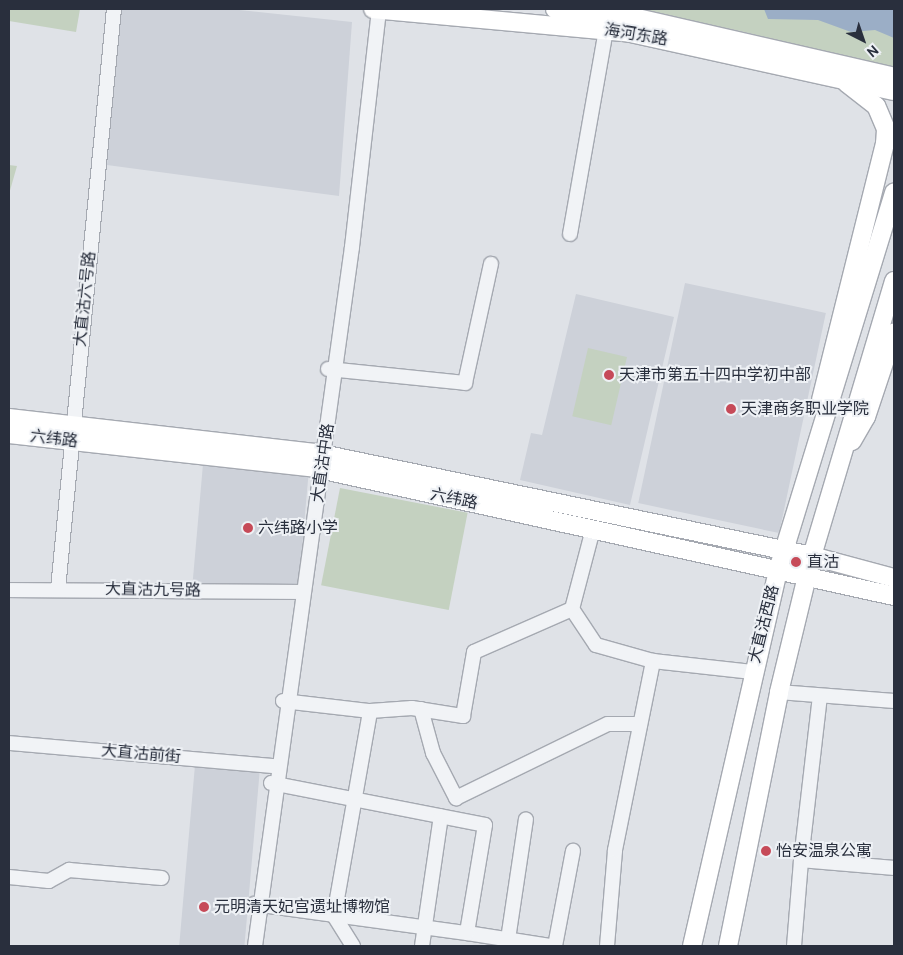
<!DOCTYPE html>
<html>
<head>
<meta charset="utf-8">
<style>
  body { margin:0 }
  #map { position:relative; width:903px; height:955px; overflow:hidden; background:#dfe2e7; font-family:Cabin,"Noto Sans SC",sans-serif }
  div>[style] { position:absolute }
  .built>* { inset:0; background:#cdd1d9; transform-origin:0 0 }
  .green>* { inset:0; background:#c4d1c0; transform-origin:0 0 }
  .water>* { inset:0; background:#9baec6 }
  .roads { filter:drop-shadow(1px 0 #a5a9b1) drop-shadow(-1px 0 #a5a9b1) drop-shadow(0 1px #a5a9b1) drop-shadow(0 -1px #a5a9b1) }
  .minor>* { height:14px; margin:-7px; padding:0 7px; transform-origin:7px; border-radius:7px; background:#f1f3f6 }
  .major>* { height:18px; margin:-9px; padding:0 9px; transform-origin:9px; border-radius:9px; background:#fff }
  .dots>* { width:14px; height:14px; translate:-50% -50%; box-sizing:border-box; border:2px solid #eef1f5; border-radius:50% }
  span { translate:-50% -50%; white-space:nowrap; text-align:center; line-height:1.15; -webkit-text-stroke:4px #eef1f5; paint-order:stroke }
  .street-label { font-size:16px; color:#292f3d }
  .poi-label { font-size:16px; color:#292f3d }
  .left { translate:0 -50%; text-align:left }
  .frame { position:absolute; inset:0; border:10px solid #292f3d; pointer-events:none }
  .north { position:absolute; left:838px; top:15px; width:50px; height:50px; -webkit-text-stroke:4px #eef1f5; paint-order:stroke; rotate:139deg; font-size:14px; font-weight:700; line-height:20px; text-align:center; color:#292f3d }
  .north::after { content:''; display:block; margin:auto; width:18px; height:22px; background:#292f3d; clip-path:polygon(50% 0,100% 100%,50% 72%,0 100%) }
</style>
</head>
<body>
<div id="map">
  <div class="built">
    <div style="clip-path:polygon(121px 9px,230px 9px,352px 22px,339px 196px,107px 165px)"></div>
    <div style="left:685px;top:283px;width:144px;height:225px;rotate:12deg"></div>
    <div style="clip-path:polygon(576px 294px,674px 317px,630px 505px,520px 480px,531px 433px,542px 435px)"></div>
    <div style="left:203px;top:464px;width:106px;height:119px;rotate:5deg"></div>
    <div style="left:195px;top:765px;width:65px;height:183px;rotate:5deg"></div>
  </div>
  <div class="green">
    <div style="clip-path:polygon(9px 9px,80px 9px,76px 32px,9px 21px)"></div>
    <div style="clip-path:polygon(632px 9px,894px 9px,894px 68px,740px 31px)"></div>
    <div style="clip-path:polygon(9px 165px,17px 166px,9px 194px)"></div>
    <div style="left:588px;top:348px;width:40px;height:70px;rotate:13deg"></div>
    <div style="left:340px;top:488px;width:130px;height:99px;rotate:11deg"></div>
  </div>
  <div class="water">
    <div style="clip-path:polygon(764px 9px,894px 9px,894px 38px,875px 30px,851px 32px,818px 20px,768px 19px)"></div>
  </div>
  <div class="roads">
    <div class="minor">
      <div style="left:570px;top:234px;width:207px;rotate:-80deg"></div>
      <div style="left:328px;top:369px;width:138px;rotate:5.8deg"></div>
      <div style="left:465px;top:383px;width:122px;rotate:-77.7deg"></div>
      <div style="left:58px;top:589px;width:583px;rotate:-84.49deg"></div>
      <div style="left:9px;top:590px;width:289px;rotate:0.4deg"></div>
      <div style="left:572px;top:609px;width:43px;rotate:56.3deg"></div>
      <div style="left:596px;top:645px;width:59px;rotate:15.7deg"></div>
      <div style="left:653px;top:661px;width:100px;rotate:6.3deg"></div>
      <div style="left:779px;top:692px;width:115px;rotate:4.5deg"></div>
      <div style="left:283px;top:701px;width:88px;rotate:6.6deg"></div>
      <div style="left:370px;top:711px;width:42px;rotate:-4.1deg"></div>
      <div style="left:412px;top:708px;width:52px;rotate:8.9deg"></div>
      <div style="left:463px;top:716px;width:65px;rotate:-80.2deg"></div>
      <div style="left:474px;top:652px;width:107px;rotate:-23.7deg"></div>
      <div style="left:572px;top:609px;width:83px;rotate:-75.3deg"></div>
      <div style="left:421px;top:709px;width:46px;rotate:74.7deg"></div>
      <div style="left:433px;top:753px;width:51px;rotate:62.9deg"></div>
      <div style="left:456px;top:798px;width:169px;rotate:-26deg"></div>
      <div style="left:608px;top:724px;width:32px"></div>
      <div style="left:9px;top:743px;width:266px;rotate:5deg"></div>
      <div style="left:271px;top:783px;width:218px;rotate:11.1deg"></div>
      <div style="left:485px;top:825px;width:109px;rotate:99.5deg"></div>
      <div style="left:467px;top:933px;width:84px;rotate:8.9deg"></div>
      <div style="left:801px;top:860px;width:165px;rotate:-83.4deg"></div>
      <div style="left:9px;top:877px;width:40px;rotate:5.7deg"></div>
      <div style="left:49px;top:881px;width:23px;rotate:-29deg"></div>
      <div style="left:69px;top:870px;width:93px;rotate:4.9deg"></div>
      <div style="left:254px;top:904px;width:215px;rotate:7.8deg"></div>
      <div style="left:255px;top:946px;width:706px;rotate:-82.1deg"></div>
      <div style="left:352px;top:247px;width:240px;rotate:-83.5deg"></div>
      <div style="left:353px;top:946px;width:36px;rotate:-122deg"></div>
      <div style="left:334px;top:916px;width:208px;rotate:-80deg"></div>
      <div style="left:422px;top:946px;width:131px;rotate:-81.7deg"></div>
      <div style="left:507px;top:946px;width:128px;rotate:-81.5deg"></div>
      <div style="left:555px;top:946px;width:97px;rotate:-79.3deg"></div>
      <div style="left:607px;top:946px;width:96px;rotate:-85.2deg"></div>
      <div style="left:615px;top:850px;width:193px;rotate:-78.6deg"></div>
      <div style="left:794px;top:946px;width:86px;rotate:-85.3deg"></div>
      <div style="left:801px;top:860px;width:93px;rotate:4.9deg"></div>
    </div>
    <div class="major">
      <div style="left:373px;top:9px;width:258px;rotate:5.3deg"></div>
      <div style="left:630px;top:33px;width:270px;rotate:12.4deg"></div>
      <div style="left:555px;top:9px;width:78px;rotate:5.9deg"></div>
      <div style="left:633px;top:17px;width:268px;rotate:12.9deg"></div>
      <div style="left:821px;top:400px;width:264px;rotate:-76deg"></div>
      <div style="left:885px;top:144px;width:15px;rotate:-86deg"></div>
      <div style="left:886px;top:129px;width:25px;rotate:-113deg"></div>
      <div style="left:876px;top:106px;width:37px;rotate:-142deg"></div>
      <div style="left:9px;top:418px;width:310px;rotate:6.5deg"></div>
      <div style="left:317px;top:453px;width:506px;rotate:11.75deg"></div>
      <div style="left:812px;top:556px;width:85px;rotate:15deg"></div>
      <div style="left:9px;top:434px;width:308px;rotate:6.3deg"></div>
      <div style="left:315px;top:468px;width:593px;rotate:12.47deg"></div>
      <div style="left:852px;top:441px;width:28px;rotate:-60deg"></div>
      <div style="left:866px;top:417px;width:89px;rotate:-71.6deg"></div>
      <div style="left:692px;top:946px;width:386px;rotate:-77.1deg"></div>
      <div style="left:778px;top:570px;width:395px;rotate:-72.9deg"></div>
      <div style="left:728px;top:946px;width:259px;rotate:-78.6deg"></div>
      <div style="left:779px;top:692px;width:140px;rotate:-76.4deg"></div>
      <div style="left:812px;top:556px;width:287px;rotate:-73.4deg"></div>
    </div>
  </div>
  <div class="dots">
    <div style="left:609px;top:375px;background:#c64a58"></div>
    <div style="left:731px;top:409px;background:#c64a58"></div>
    <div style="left:248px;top:528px;background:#c64a58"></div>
    <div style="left:796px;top:562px;background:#c64a58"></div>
    <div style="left:766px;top:851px;background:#c64a58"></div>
    <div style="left:204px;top:907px;background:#c64a58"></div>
  </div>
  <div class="street-label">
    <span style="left:636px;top:35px;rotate:9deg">海河东路</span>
    <span style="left:85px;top:299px;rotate:-84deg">大直沽六号路</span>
    <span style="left:54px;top:439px;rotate:7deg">六纬路</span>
    <span style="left:323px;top:463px;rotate:-82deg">大直沽中路</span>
    <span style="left:454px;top:499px;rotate:12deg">六纬路</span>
    <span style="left:153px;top:590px;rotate:1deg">大直沽九号路</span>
    <span style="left:764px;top:624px;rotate:-76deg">大直沽西路</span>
    <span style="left:141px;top:754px;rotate:5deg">大直沽前街</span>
  </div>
  <div class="poi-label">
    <span class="left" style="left:619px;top:375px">天津市第五十四中学初中部</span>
    <span class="left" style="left:741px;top:409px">天津商务职业学院</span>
    <span class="left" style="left:258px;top:528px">六纬路小学</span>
    <span class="left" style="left:807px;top:562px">直沽</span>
    <span class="left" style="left:776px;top:851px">怡安温泉公寓</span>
    <span class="left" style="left:214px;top:907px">元明清天妃宫遗址博物馆</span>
  </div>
  <div class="frame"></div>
  <div class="north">N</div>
</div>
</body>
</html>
